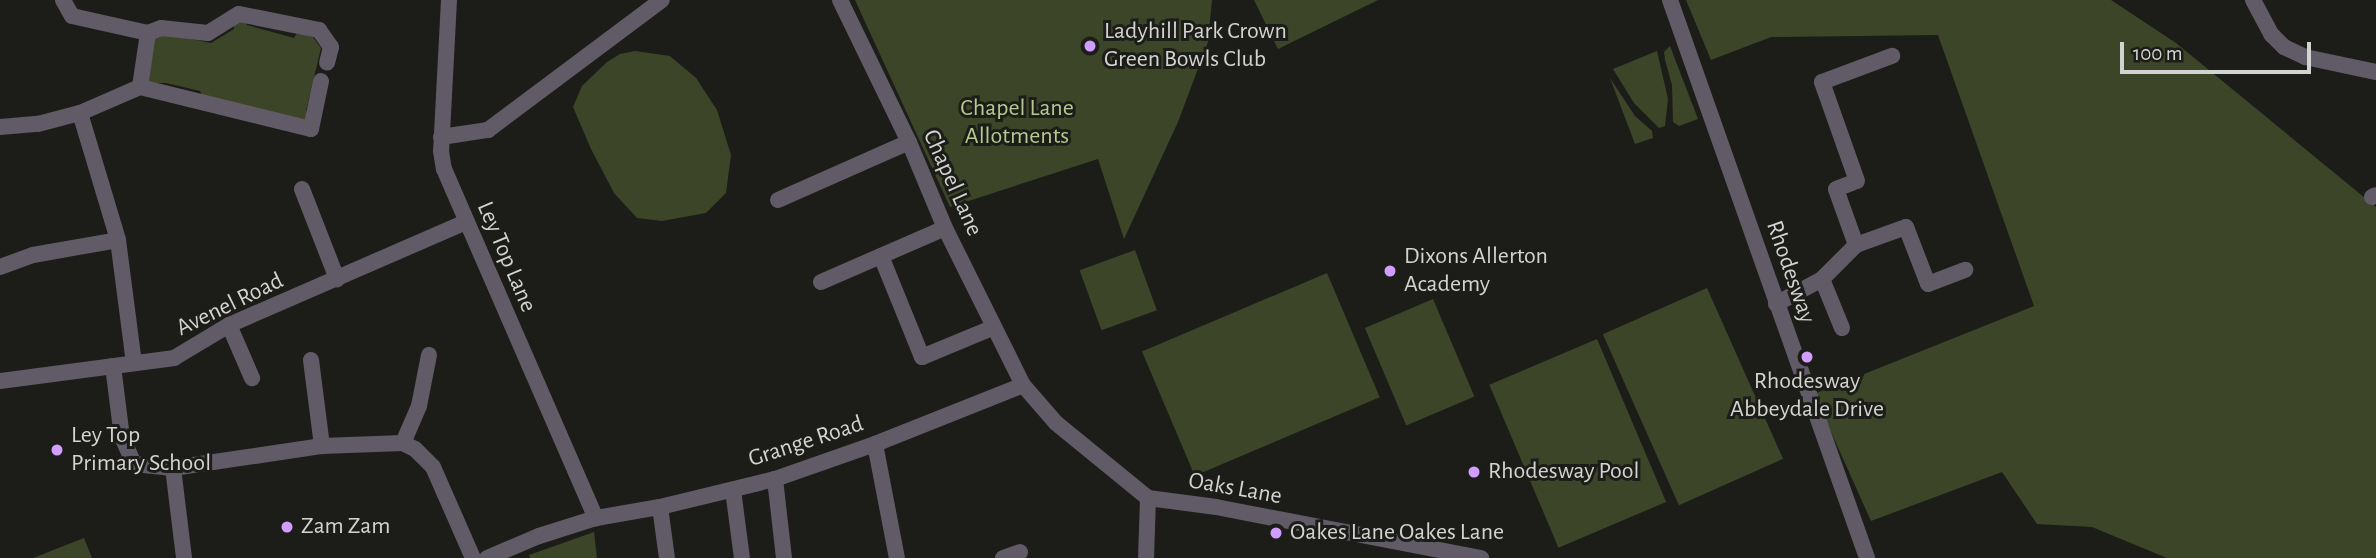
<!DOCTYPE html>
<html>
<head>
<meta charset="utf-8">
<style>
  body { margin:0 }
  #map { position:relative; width:2376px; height:558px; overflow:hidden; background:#1c1d19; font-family:"Alegreya Sans",sans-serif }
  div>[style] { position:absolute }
  .green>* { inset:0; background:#3c4527; transform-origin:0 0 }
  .minor>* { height:16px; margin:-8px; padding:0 8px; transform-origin:8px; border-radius:8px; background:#615a67 }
  .dots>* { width:19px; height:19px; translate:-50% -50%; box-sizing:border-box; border:4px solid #1c1d19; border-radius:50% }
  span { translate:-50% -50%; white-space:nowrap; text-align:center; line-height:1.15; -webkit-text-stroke:6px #1c1d19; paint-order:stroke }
  .poi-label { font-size:24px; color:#d3d4d1 }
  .left { translate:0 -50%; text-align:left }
  .park-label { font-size:24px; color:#b5c88f }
  .street-label { font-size:24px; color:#d3d4d1 }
  .scale { position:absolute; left:2120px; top:42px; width:191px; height:32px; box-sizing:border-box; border:4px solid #d3d4d1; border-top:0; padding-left:9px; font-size:21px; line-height:24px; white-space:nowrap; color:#d3d4d1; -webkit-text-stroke:5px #1c1d19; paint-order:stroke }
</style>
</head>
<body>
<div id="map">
  <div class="green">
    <div style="clip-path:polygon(855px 0,1212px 0,1208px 42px,1178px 122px,1124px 239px,1098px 159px,950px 207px)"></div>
    <div style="clip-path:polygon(1254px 0,1378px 0,1278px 49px)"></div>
    <div style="clip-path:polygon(1686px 0,2111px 0,2176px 43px,2376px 207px,2376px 558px,2167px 558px,2092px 527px,2037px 524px,2002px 472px,1871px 521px,1814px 394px,2034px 306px,1938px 35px,1771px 37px,1711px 60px)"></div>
    <div style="clip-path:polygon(246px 20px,247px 25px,294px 38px,297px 33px,313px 37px,321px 48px,306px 111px,311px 115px,301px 122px,204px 100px,200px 91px,166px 83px,148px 83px,154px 38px,162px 33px,211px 43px,234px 29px,234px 22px)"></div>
    <div style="clip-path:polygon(1670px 46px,1698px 119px,1679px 126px,1673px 122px,1672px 85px,1665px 60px,1664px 52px)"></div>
    <div style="clip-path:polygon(635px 51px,670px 56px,696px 78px,717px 110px,731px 155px,726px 193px,706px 213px,662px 221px,637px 218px,614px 193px,591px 149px,573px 107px,582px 86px,607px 62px,620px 54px)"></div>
    <div style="clip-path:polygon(1657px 51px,1668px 99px,1665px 126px,1659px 128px,1634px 103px,1613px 69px)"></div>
    <div style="clip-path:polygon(1610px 78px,1635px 116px,1652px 131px,1653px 138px,1635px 144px)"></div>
    <div style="left:1135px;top:250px;width:64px;height:59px;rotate:70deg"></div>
    <div style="left:1327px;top:273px;width:135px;height:201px;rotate:67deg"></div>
    <div style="left:1707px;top:288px;width:187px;height:114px;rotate:66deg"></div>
    <div style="left:1433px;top:299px;width:106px;height:74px;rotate:67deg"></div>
    <div style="left:1597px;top:339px;width:177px;height:117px;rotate:67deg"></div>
    <div style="clip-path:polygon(594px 532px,597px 558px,530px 558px,529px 555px)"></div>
    <div style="clip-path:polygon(84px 538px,92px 558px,33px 558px)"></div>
  </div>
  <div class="minor">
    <div style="left:63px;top:0;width:18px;rotate:61deg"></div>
    <div style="left:72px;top:16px;width:78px;rotate:12.6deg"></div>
    <div style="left:449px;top:0;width:151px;rotate:93deg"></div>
    <div style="left:441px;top:151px;width:18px;rotate:81deg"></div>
    <div style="left:444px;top:169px;width:381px;rotate:66.5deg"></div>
    <div style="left:840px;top:0;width:158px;rotate:64.1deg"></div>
    <div style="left:909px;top:142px;width:93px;rotate:67.3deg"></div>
    <div style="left:945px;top:228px;width:175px;rotate:63.6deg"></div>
    <div style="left:1023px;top:385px;width:50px;rotate:49deg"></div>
    <div style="left:1056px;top:423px;width:119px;rotate:39.2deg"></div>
    <div style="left:1148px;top:498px;width:69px;rotate:7.5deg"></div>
    <div style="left:1216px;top:507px;width:270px;rotate:10.9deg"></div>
    <div style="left:1670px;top:0;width:592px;rotate:70.55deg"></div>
    <div style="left:2253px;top:0;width:40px;rotate:62deg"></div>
    <div style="left:2272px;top:35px;width:17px;rotate:45deg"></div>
    <div style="left:2284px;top:47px;width:23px;rotate:25deg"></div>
    <div style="left:2305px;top:57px;width:73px;rotate:11.9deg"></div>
    <div style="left:148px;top:33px;width:14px;rotate:-21deg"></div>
    <div style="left:161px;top:28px;width:47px;rotate:6.1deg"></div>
    <div style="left:208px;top:33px;width:36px;rotate:-32deg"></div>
    <div style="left:239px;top:14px;width:82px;rotate:11.3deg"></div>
    <div style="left:319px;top:30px;width:21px;rotate:55deg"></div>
    <div style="left:331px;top:47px;width:16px;rotate:104deg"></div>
    <div style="left:140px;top:87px;width:176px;rotate:13.8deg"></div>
    <div style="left:311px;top:129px;width:49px;rotate:-78.2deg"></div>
    <div style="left:80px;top:113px;width:133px;rotate:73.3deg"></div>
    <div style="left:118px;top:240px;width:124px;rotate:82.6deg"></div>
    <div style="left:0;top:127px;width:38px;rotate:-5deg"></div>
    <div style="left:38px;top:124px;width:43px;rotate:-14.7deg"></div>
    <div style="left:80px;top:113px;width:65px;rotate:-23.4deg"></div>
    <div style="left:140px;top:87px;width:55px;rotate:-81.6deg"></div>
    <div style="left:441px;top:137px;width:48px;rotate:-8.5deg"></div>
    <div style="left:488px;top:130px;width:217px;rotate:-36.8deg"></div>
    <div style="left:302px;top:189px;width:97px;rotate:68.7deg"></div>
    <div style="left:2372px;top:197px;width:4px;rotate:-27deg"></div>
    <div style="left:778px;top:200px;width:143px;rotate:-23.9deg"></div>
    <div style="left:1856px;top:245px;width:59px;rotate:-109.7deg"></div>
    <div style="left:1836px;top:189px;width:22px;rotate:-21deg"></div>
    <div style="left:1857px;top:181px;width:105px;rotate:-109.5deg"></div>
    <div style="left:1822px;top:82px;width:75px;rotate:-20.4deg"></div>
    <div style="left:881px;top:256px;width:109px;rotate:67.9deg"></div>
    <div style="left:922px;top:357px;width:78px;rotate:-22.6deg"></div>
    <div style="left:0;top:267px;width:35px;rotate:-20deg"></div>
    <div style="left:33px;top:255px;width:86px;rotate:-10deg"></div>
    <div style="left:1822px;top:279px;width:53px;rotate:67.8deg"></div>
    <div style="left:821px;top:282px;width:135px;rotate:-23.5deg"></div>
    <div style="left:1776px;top:304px;width:52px;rotate:-28.5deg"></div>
    <div style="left:1822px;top:279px;width:48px;rotate:-45deg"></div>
    <div style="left:1856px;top:245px;width:53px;rotate:-19.8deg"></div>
    <div style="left:1906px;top:227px;width:61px;rotate:68.9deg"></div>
    <div style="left:1928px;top:284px;width:40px;rotate:-21deg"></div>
    <div style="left:229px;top:325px;width:58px;rotate:66.5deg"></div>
    <div style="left:311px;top:360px;width:87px;rotate:82.7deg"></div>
    <div style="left:113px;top:366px;width:72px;rotate:82.8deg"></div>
    <div style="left:122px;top:437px;width:30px;rotate:66deg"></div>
    <div style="left:134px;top:464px;width:39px;rotate:6deg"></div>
    <div style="left:173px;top:468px;width:151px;rotate:-8.4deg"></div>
    <div style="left:322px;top:446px;width:81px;rotate:-2.1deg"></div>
    <div style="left:403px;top:443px;width:13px;rotate:27deg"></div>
    <div style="left:415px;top:449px;width:25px;rotate:45deg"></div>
    <div style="left:433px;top:467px;width:99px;rotate:66.3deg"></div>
    <div style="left:0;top:381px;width:176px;rotate:-7.5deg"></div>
    <div style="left:174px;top:358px;width:64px;rotate:-31deg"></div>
    <div style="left:229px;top:325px;width:258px;rotate:-23.5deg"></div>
    <div style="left:403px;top:443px;width:40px;rotate:-66.6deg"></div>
    <div style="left:419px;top:406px;width:52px;rotate:-78.9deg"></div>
    <div style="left:875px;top:444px;width:116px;rotate:79.1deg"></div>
    <div style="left:173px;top:468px;width:91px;rotate:83deg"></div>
    <div style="left:775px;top:479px;width:80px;rotate:83.5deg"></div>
    <div style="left:733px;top:490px;width:69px;rotate:82.5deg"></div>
    <div style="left:660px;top:507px;width:51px;rotate:82.2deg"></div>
    <div style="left:487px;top:558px;width:56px;rotate:-22.9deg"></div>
    <div style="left:539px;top:536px;width:60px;rotate:-17.5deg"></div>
    <div style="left:596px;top:518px;width:65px;rotate:-9.8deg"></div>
    <div style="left:660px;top:507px;width:118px;rotate:-13.7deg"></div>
    <div style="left:775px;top:479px;width:106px;rotate:-19.3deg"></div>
    <div style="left:875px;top:444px;width:159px;rotate:-21.7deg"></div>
    <div style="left:1003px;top:558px;width:18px;rotate:-19deg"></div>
    <div style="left:1146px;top:558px;width:60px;rotate:-88.1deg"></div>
  </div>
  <div class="dots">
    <div style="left:1090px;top:46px;background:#d19dfe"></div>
    <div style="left:1390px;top:271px;background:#d19dfe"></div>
    <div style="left:1807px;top:357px;background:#d19dfe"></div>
    <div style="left:57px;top:450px;background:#d19dfe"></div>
    <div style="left:1474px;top:472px;background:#d19dfe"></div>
    <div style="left:287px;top:527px;background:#d19dfe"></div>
    <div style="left:1276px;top:533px;background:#d19dfe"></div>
  </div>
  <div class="poi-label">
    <span class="left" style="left:1104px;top:46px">Ladyhill Park Crown<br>Green Bowls Club</span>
    <span class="left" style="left:1404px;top:271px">Dixons Allerton<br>Academy</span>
    <span style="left:1807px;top:396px">Rhodesway<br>Abbeydale Drive</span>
    <span class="left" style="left:71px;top:450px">Ley Top<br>Primary School</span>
    <span class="left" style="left:1488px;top:472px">Rhodesway Pool</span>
    <span class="left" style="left:301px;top:527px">Zam Zam</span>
    <span class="left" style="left:1290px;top:533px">Oakes Lane Oakes Lane</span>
  </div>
  <div class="park-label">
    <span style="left:1017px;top:123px">Chapel Lane<br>Allotments</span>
  </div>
  <div class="street-label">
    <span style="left:952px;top:183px;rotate:66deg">Chapel Lane</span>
    <span style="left:506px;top:257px;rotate:67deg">Ley Top Lane</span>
    <span style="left:1790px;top:272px;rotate:71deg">Rhodesway</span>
    <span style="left:230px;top:305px;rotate:-26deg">Avenel Road</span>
    <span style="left:806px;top:442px;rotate:-18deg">Grange Road</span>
    <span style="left:1235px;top:489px;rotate:10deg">Oaks Lane</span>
  </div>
  <div class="scale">100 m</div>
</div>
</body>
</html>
